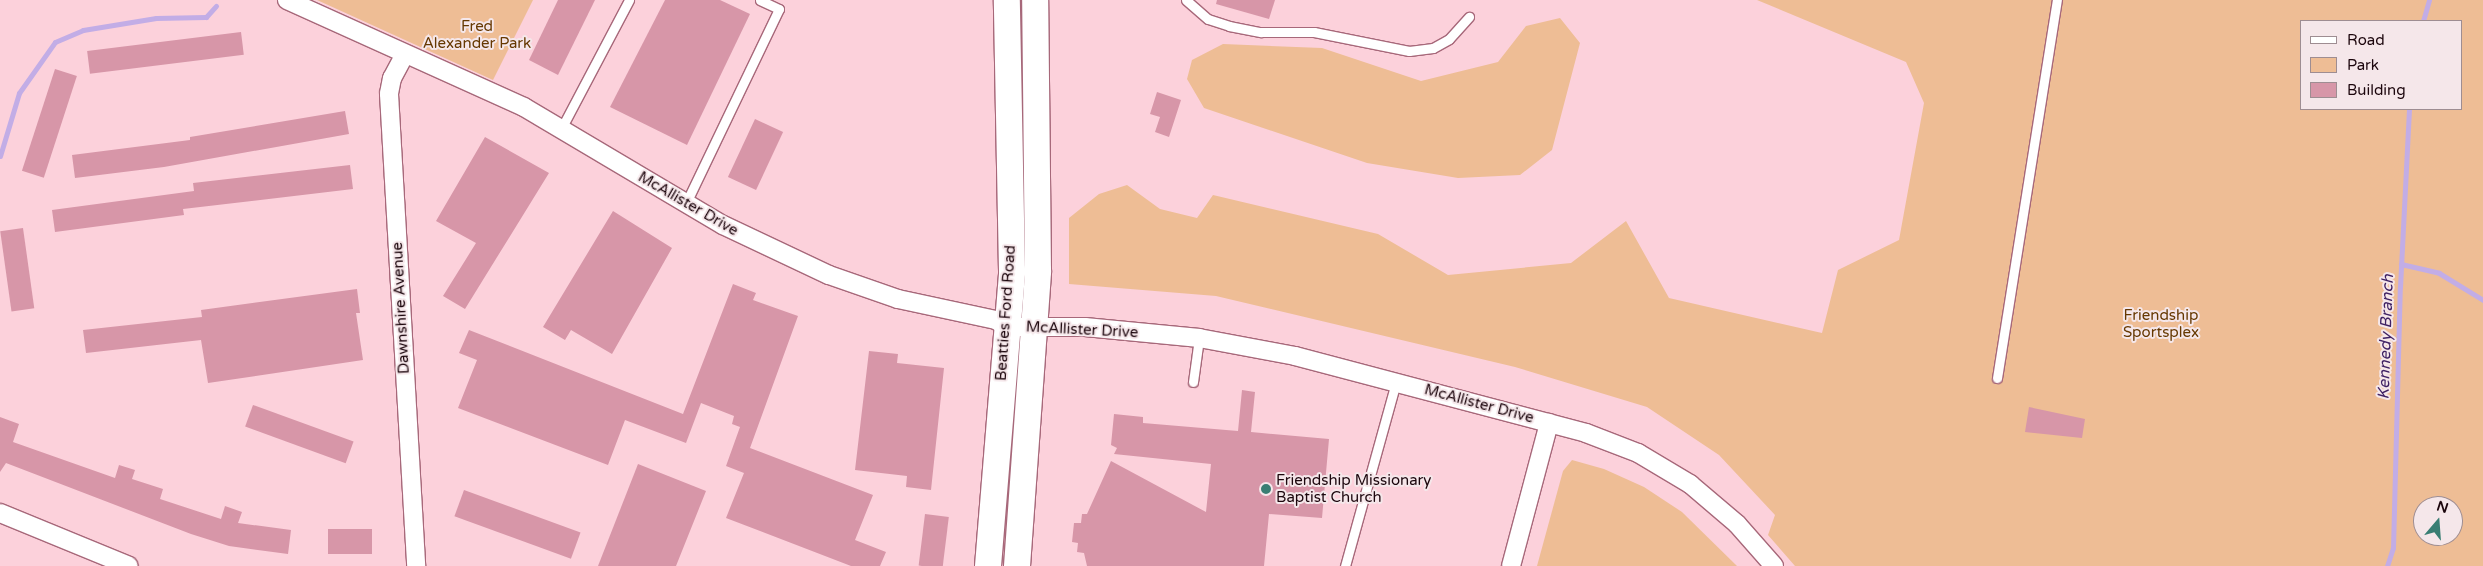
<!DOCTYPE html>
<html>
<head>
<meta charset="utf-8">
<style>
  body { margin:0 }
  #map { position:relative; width:2483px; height:566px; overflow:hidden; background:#fcd1db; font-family:"Varela Round",sans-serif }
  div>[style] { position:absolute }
  .green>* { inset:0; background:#eebd95 }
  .stream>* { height:5px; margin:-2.5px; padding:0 2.5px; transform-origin:2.5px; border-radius:2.5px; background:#c2ade6 }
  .building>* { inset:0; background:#d796a8; transform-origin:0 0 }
  .roads { filter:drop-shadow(1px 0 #a7687a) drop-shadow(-1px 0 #a7687a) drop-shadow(0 1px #a7687a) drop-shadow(0 -1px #a7687a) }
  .service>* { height:9px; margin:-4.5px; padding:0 4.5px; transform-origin:4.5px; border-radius:4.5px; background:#fff }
  .minor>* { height:18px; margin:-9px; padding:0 9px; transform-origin:9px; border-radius:9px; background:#fff }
  .secondary>* { height:26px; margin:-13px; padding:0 13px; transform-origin:13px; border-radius:13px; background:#fff }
  .dots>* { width:14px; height:14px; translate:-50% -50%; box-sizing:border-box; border:2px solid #f5e7ea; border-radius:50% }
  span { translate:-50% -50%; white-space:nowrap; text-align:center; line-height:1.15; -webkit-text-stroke:4px #f5e7ea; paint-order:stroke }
  .park-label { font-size:15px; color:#663801 }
  .street-label { font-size:15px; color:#1c060d }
  .poi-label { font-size:15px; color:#1c060d }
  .left { translate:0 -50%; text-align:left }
  .water-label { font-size:16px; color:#402264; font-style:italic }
  .legend { position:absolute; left:2300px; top:20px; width:162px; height:90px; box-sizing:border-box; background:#f5e7ea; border:1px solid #9e8d92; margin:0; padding:6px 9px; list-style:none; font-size:15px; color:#1c060d }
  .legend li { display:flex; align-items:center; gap:10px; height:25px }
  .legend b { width:25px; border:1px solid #9e8d92 }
  .north { position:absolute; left:2413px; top:496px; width:50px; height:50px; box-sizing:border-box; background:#f5e7ea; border:1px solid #9e8d92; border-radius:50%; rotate:18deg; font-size:14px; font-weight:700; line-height:20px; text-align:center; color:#1c060d }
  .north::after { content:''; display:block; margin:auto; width:18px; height:22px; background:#397e73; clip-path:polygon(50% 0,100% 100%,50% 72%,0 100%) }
</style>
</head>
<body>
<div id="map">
  <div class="green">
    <div style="clip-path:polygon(317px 0,533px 0,493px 80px)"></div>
    <div style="clip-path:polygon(evenodd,1757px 0,2483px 0,2483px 566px,1795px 566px,1768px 535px,1775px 515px,1719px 455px,1647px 407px,1515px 367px,1216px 296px,1069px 284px,1069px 218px,1099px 194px,1127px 185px,1160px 209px,1197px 218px,1213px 195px,1378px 234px,1448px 275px,1571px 263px,1626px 221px,1669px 298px,1822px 333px,1838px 270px,1899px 240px,1924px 103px,1906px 62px,1757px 0,2302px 21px,2462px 21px,2462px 109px,2302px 109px,2302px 21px,1757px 0,2423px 506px,2453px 506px,2453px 536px,2423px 536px,2423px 506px)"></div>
    <div style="clip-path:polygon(1560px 18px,1580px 43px,1552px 150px,1520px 175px,1458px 178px,1367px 163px,1204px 108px,1187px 79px,1192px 60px,1223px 44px,1322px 48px,1421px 81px,1498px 62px,1526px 26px)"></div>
    <div style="clip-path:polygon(1572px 460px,1604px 469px,1644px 487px,1682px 512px,1737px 566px,1537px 566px,1563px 471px)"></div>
  </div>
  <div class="stream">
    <div style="left:2423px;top:21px;width:22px;rotate:-74deg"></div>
    <div style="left:0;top:156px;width:66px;rotate:-73.2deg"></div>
    <div style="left:19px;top:93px;width:62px;rotate:-54.8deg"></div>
    <div style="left:55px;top:42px;width:30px;rotate:-23deg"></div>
    <div style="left:83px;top:30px;width:74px;rotate:-9.3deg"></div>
    <div style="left:156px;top:18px;width:50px;rotate:-1.1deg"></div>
    <div style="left:206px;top:17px;width:15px;rotate:-48deg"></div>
    <div style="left:2401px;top:264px;width:39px;rotate:13deg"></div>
    <div style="left:2439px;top:273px;width:52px;rotate:31.5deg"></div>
    <div style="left:2387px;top:566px;width:19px;rotate:-72deg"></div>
    <div style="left:2393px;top:548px;width:261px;rotate:-88.5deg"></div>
    <div style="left:2400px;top:287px;width:178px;rotate:-87.1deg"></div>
  </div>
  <div class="building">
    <div style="clip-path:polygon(558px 0,595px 0,558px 75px,529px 60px)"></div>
    <div style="clip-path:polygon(665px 0,720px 0,750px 14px,687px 145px,610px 107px)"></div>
    <div style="clip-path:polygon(1217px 0,1275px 0,1269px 19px,1216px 4px)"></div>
    <div style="left:241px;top:32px;width:23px;height:155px;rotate:83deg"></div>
    <div style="left:55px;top:69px;width:23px;height:107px;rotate:18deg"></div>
    <div style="clip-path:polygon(1157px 92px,1181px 100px,1169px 137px,1155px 132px,1160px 117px,1150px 114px)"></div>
    <div style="clip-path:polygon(345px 111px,349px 134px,164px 167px,75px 178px,72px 155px,190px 140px,190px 137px)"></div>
    <div style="left:755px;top:119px;width:31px;height:64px;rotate:25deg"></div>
    <div style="clip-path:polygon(485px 137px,549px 173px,465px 309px,443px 296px,476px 243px,436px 221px)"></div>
    <div style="clip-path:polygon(350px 165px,353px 189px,183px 209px,184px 215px,55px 232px,52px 210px,194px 191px,193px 183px)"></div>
    <div style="clip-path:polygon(613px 211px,672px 248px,612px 354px,571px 330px,565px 340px,543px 327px)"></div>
    <div style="left:23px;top:228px;width:81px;height:23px;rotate:82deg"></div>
    <div style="clip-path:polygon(733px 284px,756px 293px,753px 300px,798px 316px,750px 448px,873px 495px,855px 540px,886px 552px,880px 566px,851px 566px,726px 518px,744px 473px,726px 466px,740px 427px,732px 424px,734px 416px,701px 403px,686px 443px,625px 420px,608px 465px,458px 408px,477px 360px,459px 353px,469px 330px,683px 414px)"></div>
    <div style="clip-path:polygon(357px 289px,360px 313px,356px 313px,363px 360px,208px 383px,201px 340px,86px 353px,83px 330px,202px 317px,201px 310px)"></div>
    <div style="clip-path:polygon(869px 351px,898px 354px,897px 363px,944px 368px,931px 490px,906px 487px,907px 476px,855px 470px)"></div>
    <div style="clip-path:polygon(1242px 390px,1255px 392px,1251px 432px,1329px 439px,1322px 518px,1269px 514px,1264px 566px,1087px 566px,1084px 553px,1077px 552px,1078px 543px,1072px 542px,1074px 523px,1081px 523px,1082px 514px,1087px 514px,1111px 461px,1206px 512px,1211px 464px,1114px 454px,1117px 448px,1111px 445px,1114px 414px,1143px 417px,1143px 423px,1238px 431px)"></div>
    <div style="left:253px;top:405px;width:107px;height:23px;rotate:20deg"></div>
    <div style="clip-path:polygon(2029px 407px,2085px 419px,2082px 438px,2025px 432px)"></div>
    <div style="clip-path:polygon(0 417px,19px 424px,13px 442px,115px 478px,119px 465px,135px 470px,132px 479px,163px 489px,160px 499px,221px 519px,225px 506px,242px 512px,238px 523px,291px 530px,288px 554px,229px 546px,191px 534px,6px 463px,0 472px)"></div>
    <div style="clip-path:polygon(638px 464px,706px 491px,676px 566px,598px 566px)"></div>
    <div style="left:464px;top:490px;width:124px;height:28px;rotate:20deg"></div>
    <div style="left:925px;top:514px;width:24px;height:52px;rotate:7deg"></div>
    <div style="left:328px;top:529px;width:44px;height:25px"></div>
  </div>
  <div class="roads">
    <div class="service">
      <div style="left:1186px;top:0;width:29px;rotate:41deg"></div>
      <div style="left:1208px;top:19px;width:22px;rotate:18deg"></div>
      <div style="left:1229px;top:26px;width:33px;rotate:11deg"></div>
      <div style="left:1261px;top:32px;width:53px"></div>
      <div style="left:1314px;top:32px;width:97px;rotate:11.3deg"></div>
      <div style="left:1409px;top:51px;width:24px;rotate:-7deg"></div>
      <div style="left:1433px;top:48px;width:18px;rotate:-29deg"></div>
      <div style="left:1449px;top:39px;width:30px;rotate:-48deg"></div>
      <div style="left:561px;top:129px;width:146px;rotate:-62.2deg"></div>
      <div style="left:686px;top:203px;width:215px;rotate:-64.4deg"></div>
      <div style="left:779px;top:9px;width:21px;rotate:-155deg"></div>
      <div style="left:1997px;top:378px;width:383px;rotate:-81deg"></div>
      <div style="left:1193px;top:382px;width:44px;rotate:-82.2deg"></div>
      <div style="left:1345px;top:566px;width:191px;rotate:-74.5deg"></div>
    </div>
    <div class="minor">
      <div style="left:287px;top:0;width:260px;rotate:24.3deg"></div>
      <div style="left:524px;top:107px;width:231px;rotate:30.7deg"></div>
      <div style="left:723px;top:225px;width:117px;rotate:25.3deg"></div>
      <div style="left:829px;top:275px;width:73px;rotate:19.2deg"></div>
      <div style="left:898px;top:299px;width:100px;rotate:12.1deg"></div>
      <div style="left:996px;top:320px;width:12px;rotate:35deg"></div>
      <div style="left:1006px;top:327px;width:79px"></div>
      <div style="left:1085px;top:327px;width:115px;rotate:5.5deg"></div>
      <div style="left:1199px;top:338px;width:98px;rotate:10.6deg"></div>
      <div style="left:1295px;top:356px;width:301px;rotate:14.8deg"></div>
      <div style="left:1586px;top:433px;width:56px;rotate:21deg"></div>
      <div style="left:1638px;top:453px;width:61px;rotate:30.8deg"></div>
      <div style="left:1690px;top:484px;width:62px;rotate:40.4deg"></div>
      <div style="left:1737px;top:524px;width:56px;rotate:48.6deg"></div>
      <div style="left:405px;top:54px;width:27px;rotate:118deg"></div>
      <div style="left:392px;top:78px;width:16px;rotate:101deg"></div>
      <div style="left:389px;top:94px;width:473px;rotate:86.7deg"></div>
      <div style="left:0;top:513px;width:139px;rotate:22.3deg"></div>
      <div style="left:1511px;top:566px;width:148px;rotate:-75.1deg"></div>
    </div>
    <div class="secondary">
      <div style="left:988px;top:566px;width:296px;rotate:-85.3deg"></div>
      <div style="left:1012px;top:271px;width:271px;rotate:-91.1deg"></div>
      <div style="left:1017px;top:566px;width:296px;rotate:-85.9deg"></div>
      <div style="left:1038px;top:271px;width:271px;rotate:-90.6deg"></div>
    </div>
  </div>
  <div class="dots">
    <div style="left:1266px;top:489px;background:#397e73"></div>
  </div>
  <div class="park-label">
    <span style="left:477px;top:35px">Fred<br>Alexander Park</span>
    <span style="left:2161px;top:324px">Friendship<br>Sportsplex</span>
  </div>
  <div class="street-label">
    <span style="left:688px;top:204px;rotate:30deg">McAllister Drive</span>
    <span style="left:401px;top:308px;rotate:-93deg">Dawnshire Avenue</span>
    <span style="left:1006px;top:313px;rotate:-86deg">Beatties Ford Road</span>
    <span style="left:1082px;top:330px;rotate:3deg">McAllister Drive</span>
    <span style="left:1479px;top:404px;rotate:15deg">McAllister Drive</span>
  </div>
  <div class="poi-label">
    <span class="left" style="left:1276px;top:489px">Friendship Missionary<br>Baptist Church</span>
  </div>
  <div class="water-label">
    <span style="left:2386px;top:337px;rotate:-88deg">Kennedy Branch</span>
  </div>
  <ul class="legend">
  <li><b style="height:6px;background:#fff"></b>Road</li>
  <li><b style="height:14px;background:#eebd95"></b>Park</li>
  <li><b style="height:14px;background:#d796a8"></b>Building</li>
  </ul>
  <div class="north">N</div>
</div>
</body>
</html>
